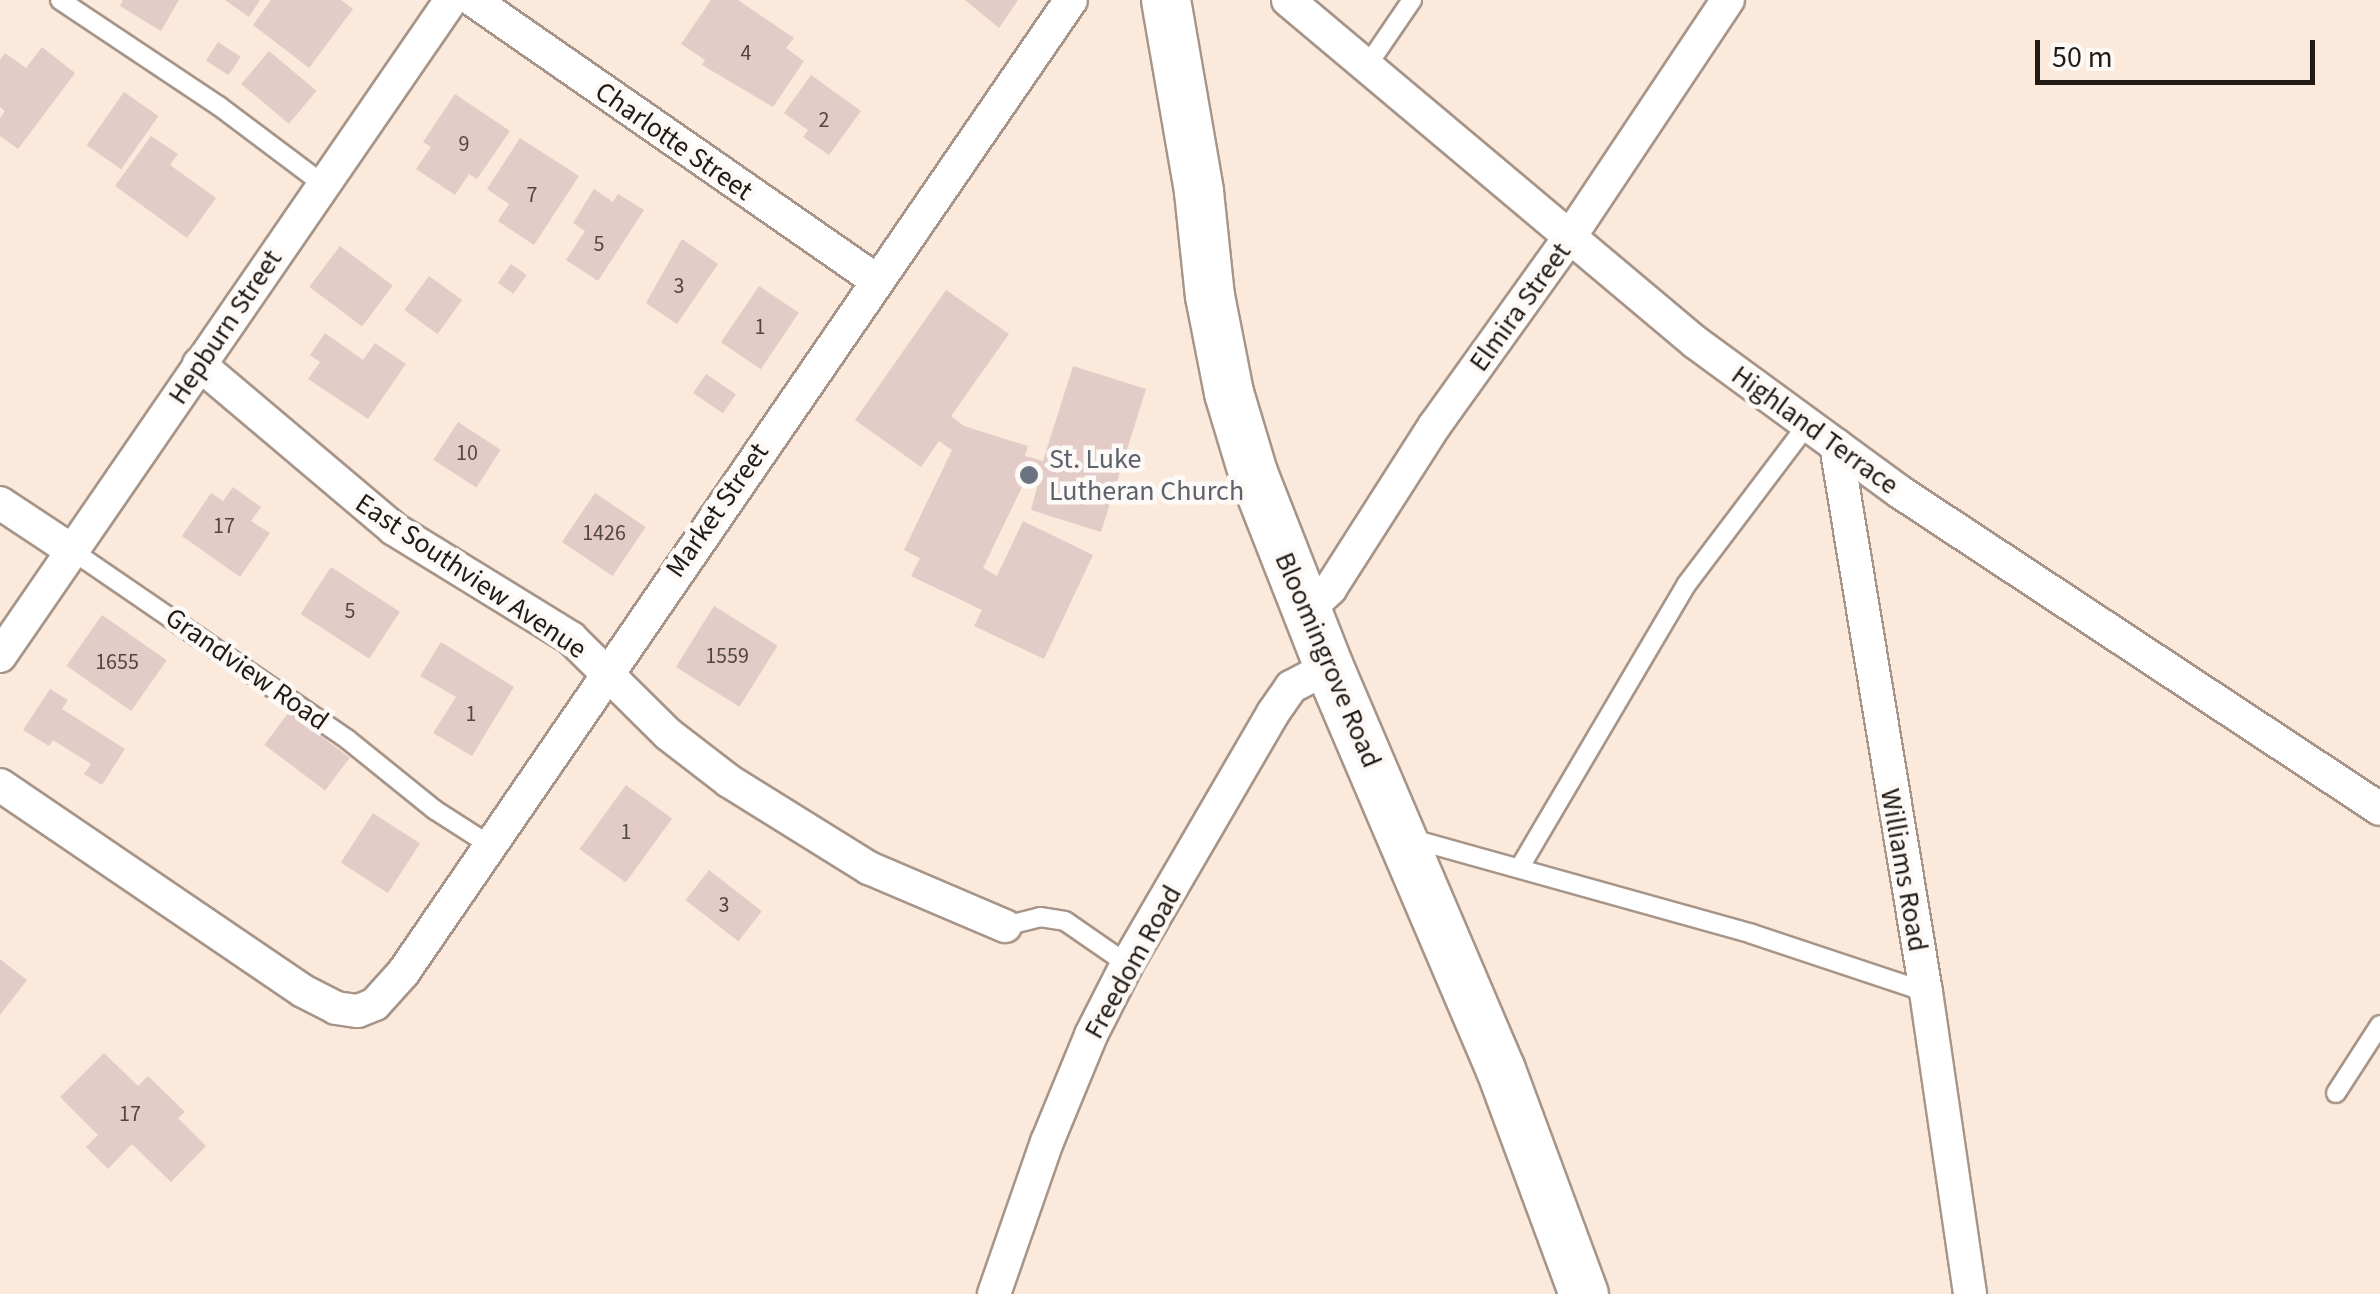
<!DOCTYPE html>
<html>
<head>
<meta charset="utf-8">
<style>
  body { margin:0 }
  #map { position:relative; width:2380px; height:1294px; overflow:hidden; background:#fbe9db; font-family:"Source Sans 3",sans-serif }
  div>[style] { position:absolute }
  .building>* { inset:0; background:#e3cbc7; transform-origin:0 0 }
  .roads { filter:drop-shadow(2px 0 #a69588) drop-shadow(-2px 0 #a69588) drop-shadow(0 2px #a69588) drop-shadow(0 -2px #a69588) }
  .service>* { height:18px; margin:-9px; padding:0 9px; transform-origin:9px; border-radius:9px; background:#fff }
  .minor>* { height:32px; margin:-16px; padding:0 16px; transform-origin:16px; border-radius:16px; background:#fff }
  .secondary>* { height:48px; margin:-24px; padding:0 24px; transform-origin:24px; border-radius:24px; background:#fff }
  .dots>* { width:28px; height:28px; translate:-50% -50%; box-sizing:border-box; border:5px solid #fdf9f6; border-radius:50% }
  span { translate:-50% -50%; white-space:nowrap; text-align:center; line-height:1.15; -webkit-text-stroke:9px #fdf9f6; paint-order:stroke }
  .number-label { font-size:22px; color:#524642 }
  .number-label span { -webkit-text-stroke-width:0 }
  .street-label { font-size:28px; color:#211a15 }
  .worship-label { font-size:28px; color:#5b616d }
  .left { translate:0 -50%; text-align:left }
  .scale { position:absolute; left:2035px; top:40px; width:280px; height:45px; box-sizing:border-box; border:5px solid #211a15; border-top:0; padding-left:12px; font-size:30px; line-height:35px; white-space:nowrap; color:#211a15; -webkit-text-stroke:8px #fdf9f6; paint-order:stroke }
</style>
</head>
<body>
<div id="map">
  <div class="building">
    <div style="clip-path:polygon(123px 0,179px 0,161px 31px,120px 6px)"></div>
    <div style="clip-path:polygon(225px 0,260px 0,249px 17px)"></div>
    <div style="clip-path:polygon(271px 0,341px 0,353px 9px,309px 68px,253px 25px)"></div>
    <div style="clip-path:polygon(711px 0,738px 0,794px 38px,786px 48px,804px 61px,773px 107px,702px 65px,705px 60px,681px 44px)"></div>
    <div style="clip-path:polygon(965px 0,1018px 0,999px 28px)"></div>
    <div style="left:218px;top:42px;width:27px;height:22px;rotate:33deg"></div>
    <div style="clip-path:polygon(42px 47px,75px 73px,18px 149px,0 136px,0 118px,5px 111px,0 107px,0 60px,5px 53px,26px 68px)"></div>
    <div style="left:269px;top:51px;width:62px;height:43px;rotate:40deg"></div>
    <div style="clip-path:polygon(811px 75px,861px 111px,829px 155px,803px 137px,808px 130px,784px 113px)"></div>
    <div style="left:124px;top:92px;width:42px;height:65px;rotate:35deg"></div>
    <div style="clip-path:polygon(455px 94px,510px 131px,477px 179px,469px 174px,455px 195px,416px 169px,431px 147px,423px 142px)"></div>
    <div style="clip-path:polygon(151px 136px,178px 154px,170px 165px,216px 198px,187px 238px,115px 186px)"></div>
    <div style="clip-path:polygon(520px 138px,579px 176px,534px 245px,498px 221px,509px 204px,487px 189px)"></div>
    <div style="clip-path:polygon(594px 189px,613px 202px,618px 194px,644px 210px,598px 281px,566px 260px,585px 231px,573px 223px)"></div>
    <div style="clip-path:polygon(682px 239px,718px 264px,677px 324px,646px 303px)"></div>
    <div style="left:340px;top:246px;width:66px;height:51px;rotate:37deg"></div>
    <div style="left:511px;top:264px;width:19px;height:23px;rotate:35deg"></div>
    <div style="left:429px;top:276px;width:41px;height:42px;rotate:36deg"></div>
    <div style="left:759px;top:286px;width:48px;height:68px;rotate:34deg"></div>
    <div style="clip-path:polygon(946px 290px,1009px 334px,951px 416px,964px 426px,1028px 446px,1025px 456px,1043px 461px,1073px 366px,1146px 389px,1101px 532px,1031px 510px,1037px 487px,1024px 483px,983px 568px,997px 576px,1023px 521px,1093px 555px,1044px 659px,974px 626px,982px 610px,911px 576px,920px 558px,904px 550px,952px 450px,939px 441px,921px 467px,855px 420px)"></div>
    <div style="clip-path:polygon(325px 333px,363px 360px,375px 343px,406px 364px,368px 419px,308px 379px,320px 362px,310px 355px)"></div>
    <div style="left:706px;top:374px;width:36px;height:23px;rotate:34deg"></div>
    <div style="left:458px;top:422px;width:51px;height:45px;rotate:33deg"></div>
    <div style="clip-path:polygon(233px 487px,261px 507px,251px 521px,270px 533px,240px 577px,182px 536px,211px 493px,223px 501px)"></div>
    <div style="left:595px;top:493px;width:61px;height:59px;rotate:34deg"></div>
    <div style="left:331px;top:567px;width:82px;height:56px;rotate:33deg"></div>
    <div style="left:714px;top:606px;width:75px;height:72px;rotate:32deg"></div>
    <div style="left:102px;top:615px;width:79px;height:62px;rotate:35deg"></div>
    <div style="clip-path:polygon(441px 642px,514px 687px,472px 756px,433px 733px,456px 697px,420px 676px)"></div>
    <div style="clip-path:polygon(50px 689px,68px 700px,62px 709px,125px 749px,102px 785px,84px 774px,91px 764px,53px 740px,49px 746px,23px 730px)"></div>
    <div style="left:289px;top:712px;width:76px;height:41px;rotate:37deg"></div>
    <div style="left:626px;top:785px;width:57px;height:79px;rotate:36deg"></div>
    <div style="left:373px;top:813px;width:56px;height:59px;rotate:33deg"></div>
    <div style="left:709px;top:870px;width:67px;height:38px;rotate:38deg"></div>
    <div style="clip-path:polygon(0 959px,27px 980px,0 1015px)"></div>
    <div style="clip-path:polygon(104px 1053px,138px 1086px,148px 1076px,185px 1112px,178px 1118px,206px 1146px,171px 1182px,132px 1144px,108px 1169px,86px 1147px,98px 1135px,60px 1097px)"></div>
  </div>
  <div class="roads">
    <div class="service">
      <div style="left:60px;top:0;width:191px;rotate:33.7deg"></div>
      <div style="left:219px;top:106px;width:130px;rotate:36.9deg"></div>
      <div style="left:1367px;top:66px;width:80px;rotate:-55.7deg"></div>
      <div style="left:74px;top:552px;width:331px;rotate:34.4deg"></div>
      <div style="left:347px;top:739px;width:113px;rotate:38.9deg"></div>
      <div style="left:435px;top:810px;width:63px;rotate:32.7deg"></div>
      <div style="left:1409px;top:838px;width:356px;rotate:15.6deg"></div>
      <div style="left:1752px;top:934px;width:183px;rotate:18.4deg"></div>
      <div style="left:1520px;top:867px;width:327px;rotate:-59.5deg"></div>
      <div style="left:1686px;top:585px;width:201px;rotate:-52.9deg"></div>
      <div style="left:1005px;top:926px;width:36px;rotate:-14deg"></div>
      <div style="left:1040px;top:917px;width:25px;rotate:9deg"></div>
      <div style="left:1065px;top:921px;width:75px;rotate:34.7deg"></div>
      <div style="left:2336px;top:1093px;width:81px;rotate:-57.1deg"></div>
    </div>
    <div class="minor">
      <div style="left:473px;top:0;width:491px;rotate:34.8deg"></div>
      <div style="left:1288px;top:0;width:532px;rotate:40.04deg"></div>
      <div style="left:1695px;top:342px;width:254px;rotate:36.2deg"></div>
      <div style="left:1900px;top:492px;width:575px;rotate:33.44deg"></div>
      <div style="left:199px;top:364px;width:255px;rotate:40.2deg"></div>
      <div style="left:394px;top:529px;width:208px;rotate:31.6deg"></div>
      <div style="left:571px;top:638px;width:136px;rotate:44.7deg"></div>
      <div style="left:668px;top:734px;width:77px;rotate:37.6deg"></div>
      <div style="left:729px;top:781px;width:165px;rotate:31.9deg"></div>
      <div style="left:869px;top:868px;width:148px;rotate:23.1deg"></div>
      <div style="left:1836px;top:445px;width:554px;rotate:80.66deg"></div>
      <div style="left:1926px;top:992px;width:305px;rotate:81.7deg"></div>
      <div style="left:0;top:503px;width:89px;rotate:33.5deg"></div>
      <div style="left:1308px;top:609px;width:30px;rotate:-42deg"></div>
      <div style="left:1330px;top:589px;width:195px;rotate:-57.4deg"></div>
      <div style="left:1435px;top:425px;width:234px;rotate:-54.4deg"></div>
      <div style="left:1571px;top:235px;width:283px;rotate:-56.3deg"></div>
      <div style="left:0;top:656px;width:796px;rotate:-55.49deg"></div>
      <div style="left:0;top:785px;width:366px;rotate:34.2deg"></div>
      <div style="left:303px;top:991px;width:37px;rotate:27deg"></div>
      <div style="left:336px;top:1008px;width:22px;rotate:8deg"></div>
      <div style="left:358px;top:1011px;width:18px;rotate:-22deg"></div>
      <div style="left:375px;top:1004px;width:42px;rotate:-47.9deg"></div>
      <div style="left:403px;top:973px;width:1180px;rotate:-55.53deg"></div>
      <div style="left:994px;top:1294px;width:161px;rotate:-70.8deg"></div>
      <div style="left:1047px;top:1142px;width:116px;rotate:-67.6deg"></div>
      <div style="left:1091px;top:1035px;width:80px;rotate:-63.1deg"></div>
      <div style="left:1127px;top:964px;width:290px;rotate:-59.8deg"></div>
      <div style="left:1273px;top:713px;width:32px;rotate:-55deg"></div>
      <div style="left:1291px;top:687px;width:43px;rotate:-27.8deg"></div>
    </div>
    <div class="secondary">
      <div style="left:1166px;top:0;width:195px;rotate:80.2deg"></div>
      <div style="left:1199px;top:192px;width:105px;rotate:84deg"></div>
      <div style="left:1210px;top:296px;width:99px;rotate:78.9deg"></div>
      <div style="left:1229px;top:393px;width:84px;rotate:73.3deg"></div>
      <div style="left:1253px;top:473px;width:208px;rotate:68.6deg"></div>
      <div style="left:1329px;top:667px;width:438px;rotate:66.9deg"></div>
      <div style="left:1501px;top:1070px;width:239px;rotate:69.7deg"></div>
    </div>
  </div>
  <div class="dots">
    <div style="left:1029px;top:475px;background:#6b7280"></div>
  </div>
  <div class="number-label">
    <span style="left:746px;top:54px">4</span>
    <span style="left:824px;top:121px">2</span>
    <span style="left:464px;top:145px">9</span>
    <span style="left:532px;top:196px">7</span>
    <span style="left:599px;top:245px">5</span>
    <span style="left:679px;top:287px">3</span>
    <span style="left:760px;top:328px">1</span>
    <span style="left:467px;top:454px">10</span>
    <span style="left:224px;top:527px">17</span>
    <span style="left:604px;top:534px">1426</span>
    <span style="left:350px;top:612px">5</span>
    <span style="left:727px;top:657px">1559</span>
    <span style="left:117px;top:663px">1655</span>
    <span style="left:471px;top:715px">1</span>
    <span style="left:626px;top:833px">1</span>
    <span style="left:724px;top:906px">3</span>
    <span style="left:130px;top:1115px">17</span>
  </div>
  <div class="street-label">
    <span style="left:674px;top:141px;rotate:35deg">Charlotte Street</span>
    <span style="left:1520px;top:307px;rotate:-54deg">Elmira Street</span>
    <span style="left:225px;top:327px;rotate:-56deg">Hepburn Street</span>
    <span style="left:1815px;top:430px;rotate:36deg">Highland Terrace</span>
    <span style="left:717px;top:510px;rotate:-55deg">Market Street</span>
    <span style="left:471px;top:576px;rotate:34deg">East Southview Avenue</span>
    <span style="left:1328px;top:660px;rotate:67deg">Bloomingrove Road</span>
    <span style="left:247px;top:669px;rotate:35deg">Grandview Road</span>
    <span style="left:1904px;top:870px;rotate:80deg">Williams Road</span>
    <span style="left:1133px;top:962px;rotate:-61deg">Freedom Road</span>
  </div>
  <div class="worship-label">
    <span class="left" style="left:1049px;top:475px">St. Luke<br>Lutheran Church</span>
  </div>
  <div class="scale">50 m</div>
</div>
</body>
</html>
